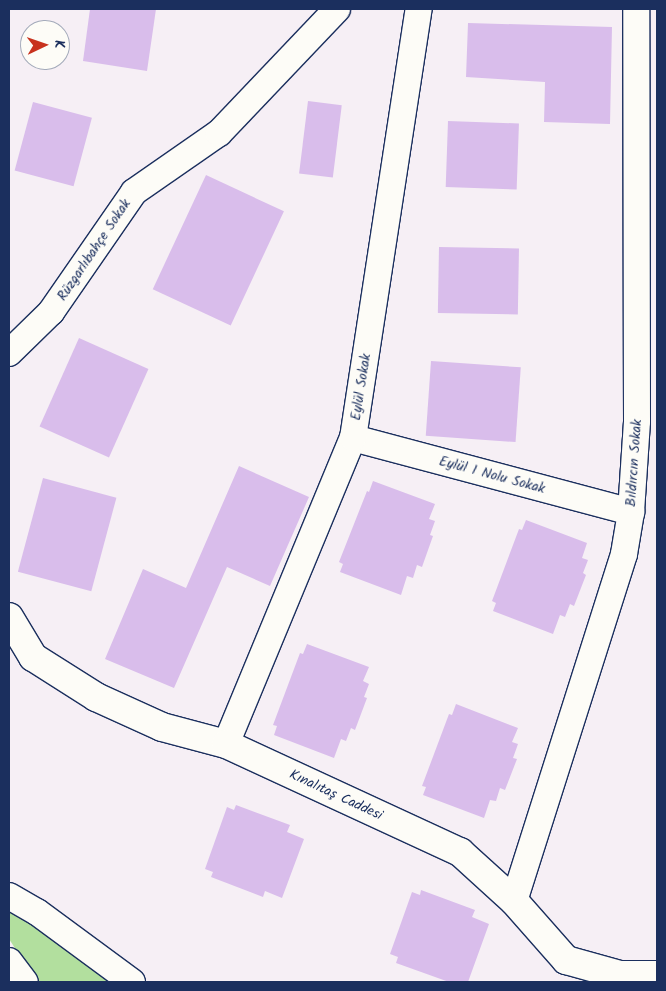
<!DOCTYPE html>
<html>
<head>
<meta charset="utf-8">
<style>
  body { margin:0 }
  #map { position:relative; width:666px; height:991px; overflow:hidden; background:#f6eff5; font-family:Kalam,sans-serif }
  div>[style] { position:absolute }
  .green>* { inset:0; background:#b2df9e }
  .building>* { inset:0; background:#d9bdeb; transform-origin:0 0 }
  .roads { filter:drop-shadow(1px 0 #1b2f5e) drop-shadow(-1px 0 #1b2f5e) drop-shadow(0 1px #1b2f5e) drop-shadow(0 -1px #1b2f5e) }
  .street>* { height:26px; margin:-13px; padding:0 13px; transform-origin:13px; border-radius:13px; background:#fdfcf7 }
  .secondary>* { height:28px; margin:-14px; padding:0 14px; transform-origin:14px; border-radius:14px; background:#fdfcf7 }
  span { translate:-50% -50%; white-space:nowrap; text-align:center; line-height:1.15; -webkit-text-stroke:5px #fdfcf7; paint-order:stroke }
  .street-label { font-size:14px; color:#1b2f5e }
  .frame { position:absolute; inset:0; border:10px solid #1b2f5e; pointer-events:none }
  .north { position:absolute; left:20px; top:20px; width:50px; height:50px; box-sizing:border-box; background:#fdfcf7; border:1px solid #a3aaba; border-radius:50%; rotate:87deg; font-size:14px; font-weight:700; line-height:20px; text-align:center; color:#1b2f5e }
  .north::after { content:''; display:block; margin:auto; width:18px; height:22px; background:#c8321e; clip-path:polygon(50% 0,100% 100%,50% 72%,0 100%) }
</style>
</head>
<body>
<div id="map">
  <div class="green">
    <div style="clip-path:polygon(9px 910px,17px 914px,110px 982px,37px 982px,9px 939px)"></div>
  </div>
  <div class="building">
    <div style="clip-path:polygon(90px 9px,156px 9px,147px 71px,83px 61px)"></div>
    <div style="clip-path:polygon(468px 23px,612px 27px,610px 124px,544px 122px,545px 82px,466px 77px)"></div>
    <div style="left:308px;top:101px;width:34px;height:73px;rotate:7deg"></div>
    <div style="left:33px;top:102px;width:61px;height:71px;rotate:15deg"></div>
    <div style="left:448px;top:121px;width:71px;height:66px;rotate:2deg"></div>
    <div style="left:206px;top:175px;width:86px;height:126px;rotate:25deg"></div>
    <div style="left:439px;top:247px;width:80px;height:66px;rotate:1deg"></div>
    <div style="left:79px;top:338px;width:76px;height:97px;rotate:24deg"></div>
    <div style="left:431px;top:361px;width:90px;height:75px;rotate:4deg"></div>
    <div style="clip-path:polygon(239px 466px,309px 497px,270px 586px,227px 567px,174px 688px,105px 659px,143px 569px,186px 588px)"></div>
    <div style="left:43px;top:478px;width:76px;height:97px;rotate:15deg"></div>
    <div style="clip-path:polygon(373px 481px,435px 504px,429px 519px,435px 521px,430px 535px,433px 536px,422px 567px,417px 565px,413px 578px,407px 576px,401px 595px,340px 572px,343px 564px,339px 562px,367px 491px,369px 492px)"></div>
    <div style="clip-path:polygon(526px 520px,587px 543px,582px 558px,588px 560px,583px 573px,586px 575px,574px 606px,570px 604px,565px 617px,560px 615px,553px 634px,493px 611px,496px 603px,492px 601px,519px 529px,522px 530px)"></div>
    <div style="clip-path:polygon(307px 644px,369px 667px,363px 681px,369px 684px,364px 697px,367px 698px,355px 730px,351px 728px,346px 741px,341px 739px,334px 758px,274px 735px,277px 726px,273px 725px,300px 653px,303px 654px)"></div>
    <div style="clip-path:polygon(456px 704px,518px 728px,512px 742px,518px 744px,513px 758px,517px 759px,505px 790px,500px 788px,496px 801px,490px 800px,484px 818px,423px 795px,426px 787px,422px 786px,449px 714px,452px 715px)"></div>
    <div style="clip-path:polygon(236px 805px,290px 825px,287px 832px,304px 839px,282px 898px,265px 891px,263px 897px,211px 877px,213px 872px,205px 869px,227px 807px,234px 810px)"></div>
    <div style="clip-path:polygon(421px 890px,475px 910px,472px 917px,489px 924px,468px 982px,449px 982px,396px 963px,398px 957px,390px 954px,412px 892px,420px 895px)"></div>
  </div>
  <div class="roads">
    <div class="street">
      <div style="left:9px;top:353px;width:59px;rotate:-44.3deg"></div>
      <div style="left:51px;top:312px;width:146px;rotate:-55.3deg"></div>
      <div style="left:134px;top:192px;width:103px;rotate:-34.8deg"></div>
      <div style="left:219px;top:133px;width:171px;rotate:-46.4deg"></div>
      <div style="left:353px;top:438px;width:288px;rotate:14.9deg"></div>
      <div style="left:226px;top:744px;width:331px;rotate:-67.5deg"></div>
      <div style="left:353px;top:438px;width:434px;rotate:-81.3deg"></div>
      <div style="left:9px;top:896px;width:32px;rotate:30deg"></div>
      <div style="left:37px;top:912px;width:118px;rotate:36.4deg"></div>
      <div style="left:514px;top:901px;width:364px;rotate:-72.4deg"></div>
      <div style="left:624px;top:554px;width:43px;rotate:-80.5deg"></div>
      <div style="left:631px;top:512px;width:91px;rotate:-86.2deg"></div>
      <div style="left:637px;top:421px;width:412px;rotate:-90.1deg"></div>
      <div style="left:9px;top:961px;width:26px;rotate:53deg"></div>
    </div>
    <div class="secondary">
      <div style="left:9px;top:617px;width:47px;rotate:59deg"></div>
      <div style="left:33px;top:657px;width:75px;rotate:32.4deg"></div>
      <div style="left:96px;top:697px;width:72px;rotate:24.4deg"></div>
      <div style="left:162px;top:727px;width:66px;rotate:14.9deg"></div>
      <div style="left:226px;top:744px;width:258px;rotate:24.8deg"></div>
      <div style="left:460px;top:852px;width:73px;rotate:42.2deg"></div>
      <div style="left:514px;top:901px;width:79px;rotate:48.6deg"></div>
      <div style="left:566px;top:960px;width:56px;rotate:15.5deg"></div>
      <div style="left:620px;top:975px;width:37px"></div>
    </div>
  </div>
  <div class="street-label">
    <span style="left:94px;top:250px;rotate:-56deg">Rüzgarlıbahçe Sokak</span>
    <span style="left:361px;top:387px;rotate:-81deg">Eylül Sokak</span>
    <span style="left:634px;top:463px;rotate:-86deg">Bıldırcın Sokak</span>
    <span style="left:492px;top:475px;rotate:15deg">Eylül 1 Nolu Sokak</span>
    <span style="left:336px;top:795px;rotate:25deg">Kınalıtaş Caddesi</span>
  </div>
  <div class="frame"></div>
  <div class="north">K</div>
</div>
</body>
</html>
